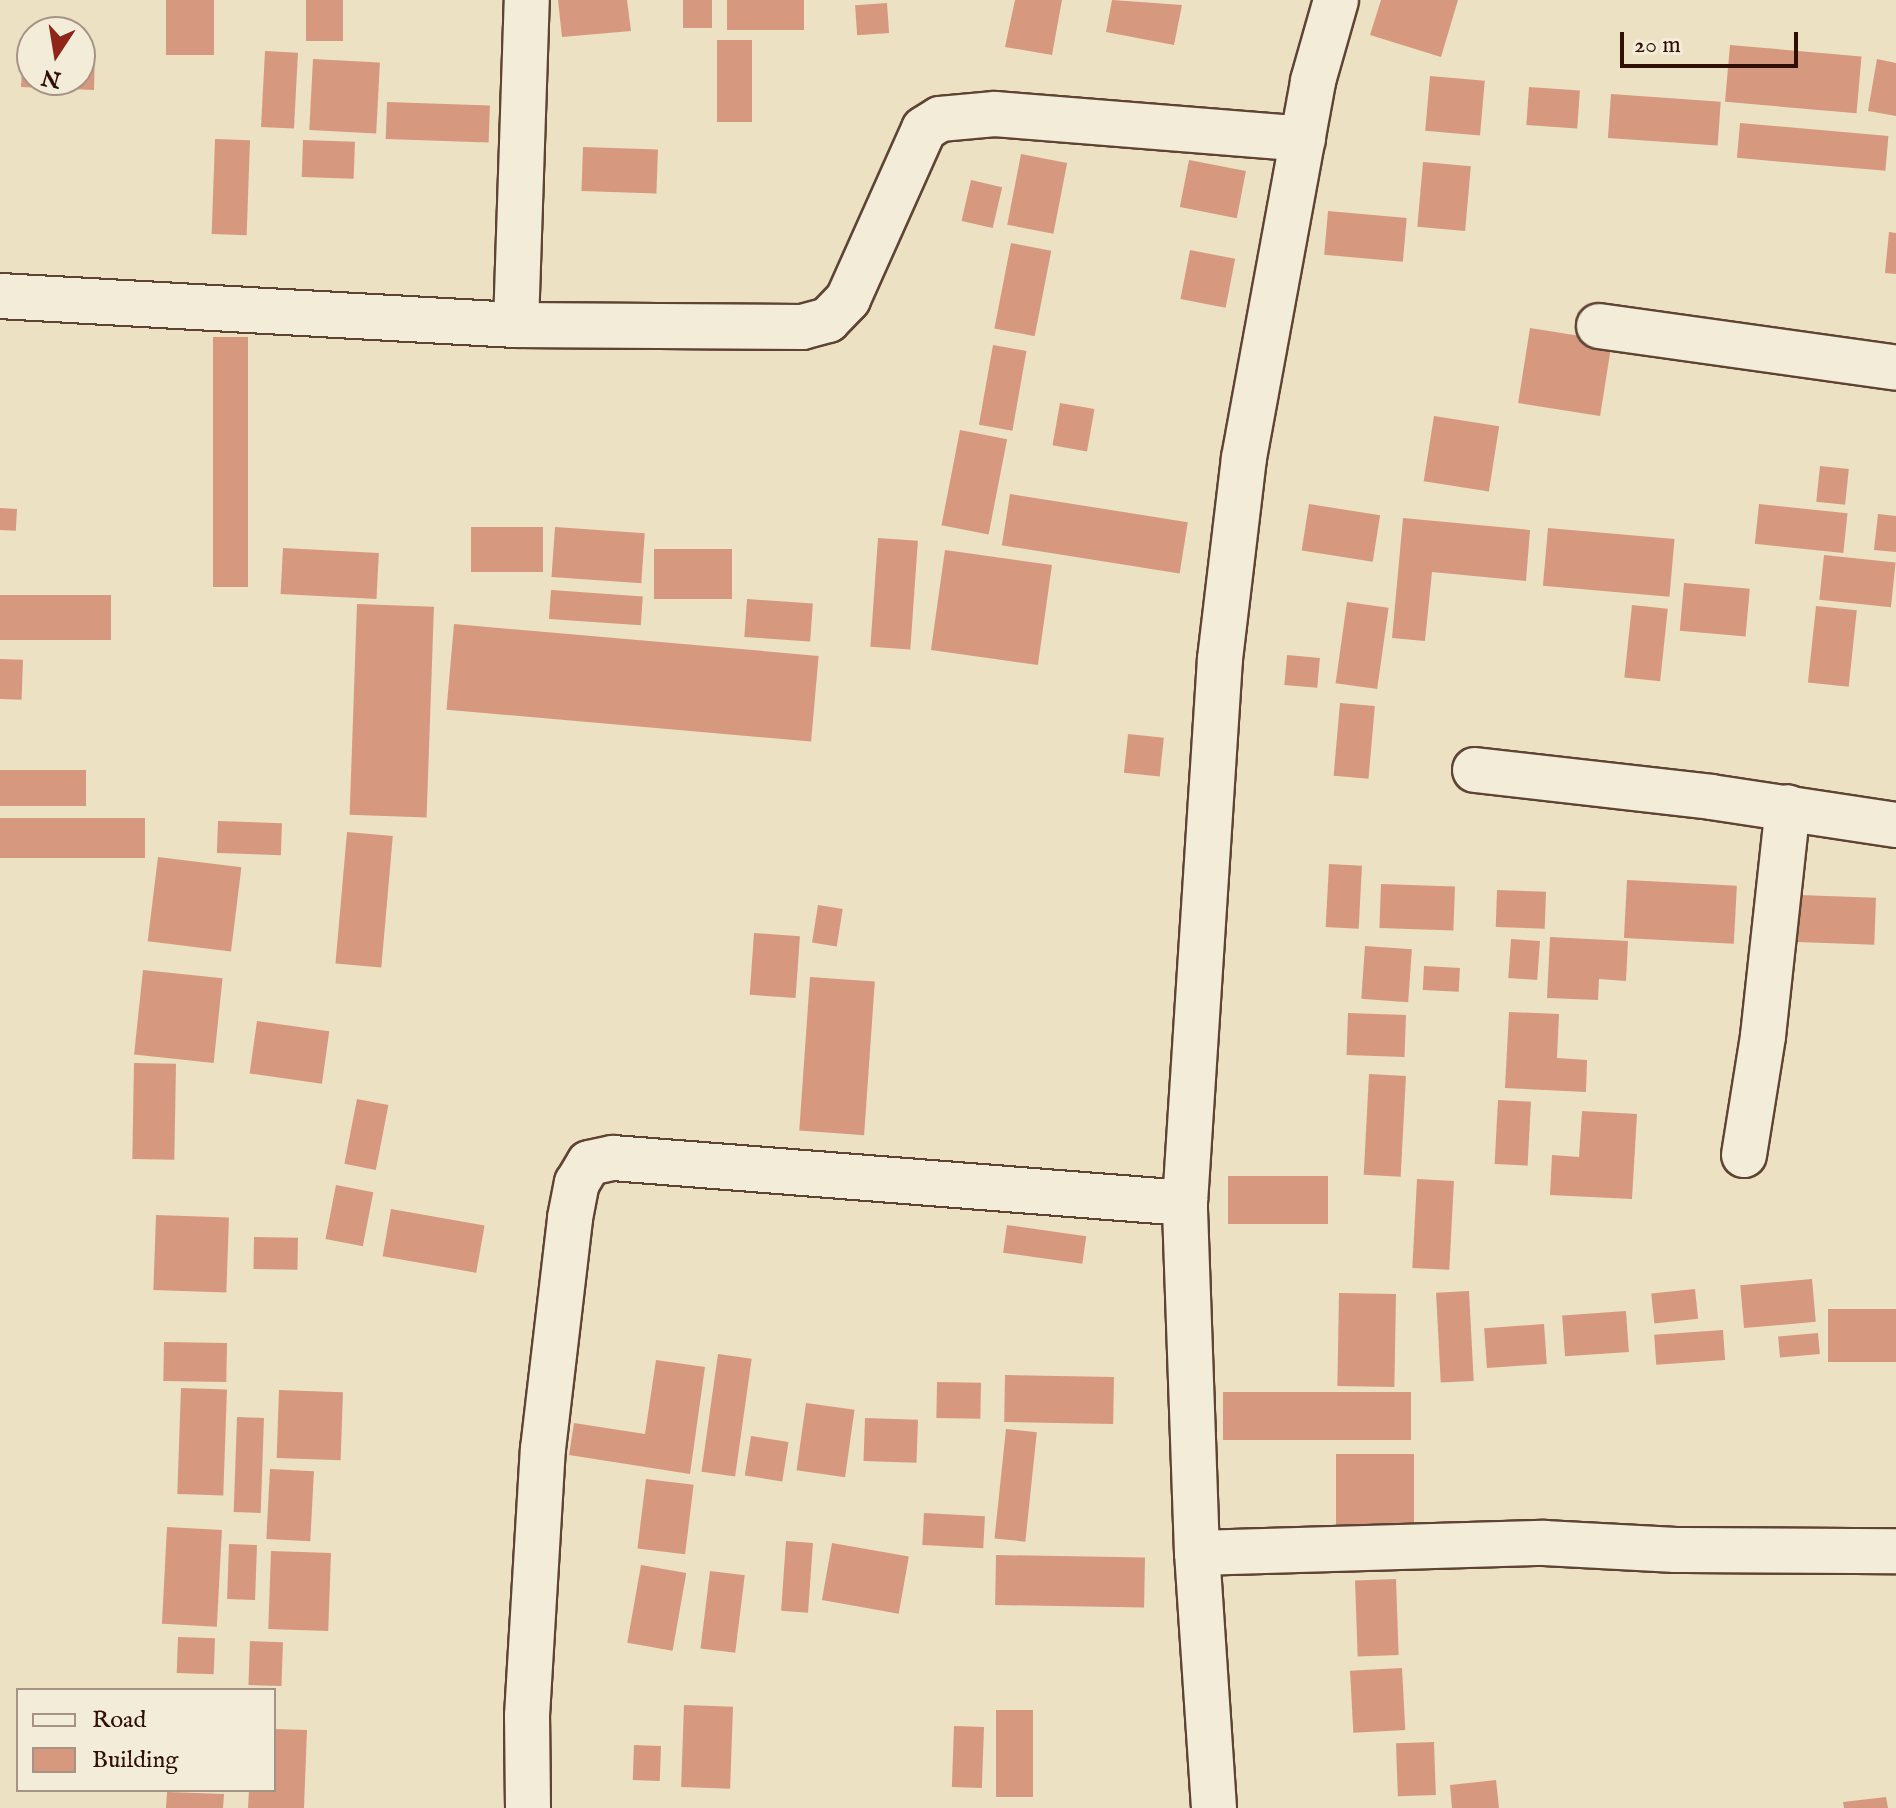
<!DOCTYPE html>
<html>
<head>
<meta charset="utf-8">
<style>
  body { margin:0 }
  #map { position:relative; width:1896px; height:1808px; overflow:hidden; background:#ede1c4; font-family:"IM FELL English",serif }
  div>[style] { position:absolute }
  .building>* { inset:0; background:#d6997f; transform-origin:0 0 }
  .roads { filter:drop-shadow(2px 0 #5f4434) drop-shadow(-2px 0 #5f4434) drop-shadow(0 2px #5f4434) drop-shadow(0 -2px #5f4434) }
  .minor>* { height:44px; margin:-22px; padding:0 22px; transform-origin:22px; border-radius:22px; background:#f3ecd9 }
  span { translate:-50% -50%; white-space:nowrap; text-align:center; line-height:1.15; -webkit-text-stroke:7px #f3ecd9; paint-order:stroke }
  .legend { position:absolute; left:16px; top:1688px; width:260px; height:104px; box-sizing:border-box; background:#f3ecd9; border:2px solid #a59484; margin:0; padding:10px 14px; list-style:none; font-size:24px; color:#301004 }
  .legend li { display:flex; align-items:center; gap:16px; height:40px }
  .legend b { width:40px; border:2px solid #a59484 }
  .north { position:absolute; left:16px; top:16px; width:80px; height:80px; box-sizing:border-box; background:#f3ecd9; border:2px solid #a59484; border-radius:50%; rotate:192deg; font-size:22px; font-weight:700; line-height:32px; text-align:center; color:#301004 }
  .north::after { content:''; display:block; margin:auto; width:28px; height:36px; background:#8f2418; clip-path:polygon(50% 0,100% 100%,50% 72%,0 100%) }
  .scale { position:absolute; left:1620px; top:32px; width:178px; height:36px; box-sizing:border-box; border:4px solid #301004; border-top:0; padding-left:10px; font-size:24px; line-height:28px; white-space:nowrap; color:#301004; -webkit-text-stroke:6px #f3ecd9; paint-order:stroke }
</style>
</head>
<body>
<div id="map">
  <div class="building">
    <div style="left:166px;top:0;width:48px;height:55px"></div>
    <div style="left:306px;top:0;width:37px;height:41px"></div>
    <div style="clip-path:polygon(558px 0,627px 0,631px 31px,562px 37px)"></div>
    <div style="left:683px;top:0;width:29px;height:28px"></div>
    <div style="left:727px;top:0;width:77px;height:30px"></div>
    <div style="clip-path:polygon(1015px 0,1062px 0,1052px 55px,1005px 47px)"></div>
    <div style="clip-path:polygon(1112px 0,1182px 5px,1174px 45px,1106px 32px)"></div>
    <div style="clip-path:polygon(1381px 0,1458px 0,1441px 57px,1370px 35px)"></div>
    <div style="left:887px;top:3px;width:30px;height:32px;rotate:86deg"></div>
    <div style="left:717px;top:40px;width:35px;height:82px"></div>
    <div style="left:1730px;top:45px;width:132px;height:57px;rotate:5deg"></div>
    <div style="clip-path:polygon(23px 47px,32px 48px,32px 80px,80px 80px,80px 50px,95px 51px,94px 90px,21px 87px)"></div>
    <div style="left:265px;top:51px;width:33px;height:76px;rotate:3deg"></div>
    <div style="left:313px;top:59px;width:67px;height:71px;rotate:3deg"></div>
    <div style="clip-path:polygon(1877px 59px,1896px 63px,1896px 116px,1868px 111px)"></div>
    <div style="left:1430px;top:76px;width:55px;height:55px;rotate:5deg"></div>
    <div style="left:1529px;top:87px;width:51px;height:38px;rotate:4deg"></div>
    <div style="left:1611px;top:94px;width:110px;height:44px;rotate:4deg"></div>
    <div style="left:387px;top:102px;width:103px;height:37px;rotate:2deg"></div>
    <div style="left:1740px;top:123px;width:149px;height:35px;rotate:5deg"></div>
    <div style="left:215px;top:139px;width:35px;height:95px;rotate:2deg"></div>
    <div style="left:303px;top:140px;width:52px;height:37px;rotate:2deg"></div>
    <div style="left:583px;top:147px;width:75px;height:44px;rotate:2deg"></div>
    <div style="left:1021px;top:154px;width:47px;height:72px;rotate:11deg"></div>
    <div style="left:1189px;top:160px;width:58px;height:48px;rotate:11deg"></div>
    <div style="left:1423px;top:162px;width:48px;height:65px;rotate:5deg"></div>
    <div style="left:971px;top:180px;width:32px;height:42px;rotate:13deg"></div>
    <div style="left:1328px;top:211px;width:79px;height:44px;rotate:5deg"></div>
    <div style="clip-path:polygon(1889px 232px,1896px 233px,1896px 274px,1885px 273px)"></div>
    <div style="left:1011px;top:243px;width:41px;height:87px;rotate:11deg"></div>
    <div style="left:1190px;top:250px;width:46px;height:50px;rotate:11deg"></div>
    <div style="left:1530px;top:328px;width:83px;height:76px;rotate:9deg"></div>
    <div style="left:213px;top:337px;width:35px;height:250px"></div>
    <div style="left:993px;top:345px;width:34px;height:81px;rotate:10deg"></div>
    <div style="left:1060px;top:403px;width:35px;height:43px;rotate:10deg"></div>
    <div style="left:1434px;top:416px;width:66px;height:66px;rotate:9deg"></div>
    <div style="left:960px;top:430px;width:48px;height:97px;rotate:11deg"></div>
    <div style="left:1820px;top:466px;width:29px;height:36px;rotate:6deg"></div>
    <div style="left:1010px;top:494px;width:180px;height:52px;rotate:9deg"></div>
    <div style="left:1309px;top:504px;width:72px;height:47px;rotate:9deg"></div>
    <div style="left:1759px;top:504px;width:89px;height:40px;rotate:6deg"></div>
    <div style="left:0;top:508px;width:17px;height:22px;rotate:3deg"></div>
    <div style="clip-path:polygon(1878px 514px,1896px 516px,1896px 552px,1874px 550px)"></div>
    <div style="clip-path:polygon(1403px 518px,1530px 530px,1526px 581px,1432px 572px,1425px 641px,1392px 638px)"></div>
    <div style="left:471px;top:527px;width:72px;height:45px"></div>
    <div style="left:555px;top:527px;width:90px;height:50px;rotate:4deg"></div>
    <div style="left:1548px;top:528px;width:127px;height:58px;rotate:5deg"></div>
    <div style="left:878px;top:538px;width:40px;height:109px;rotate:4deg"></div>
    <div style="left:283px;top:548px;width:96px;height:46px;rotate:3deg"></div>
    <div style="left:654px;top:549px;width:78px;height:50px"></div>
    <div style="left:945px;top:550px;width:108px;height:101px;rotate:8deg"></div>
    <div style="left:1824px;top:555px;width:72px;height:45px;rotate:6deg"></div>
    <div style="left:1684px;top:583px;width:66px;height:48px;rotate:5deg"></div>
    <div style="left:551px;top:590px;width:92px;height:29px;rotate:4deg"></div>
    <div style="left:0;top:595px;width:111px;height:45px"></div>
    <div style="left:747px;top:599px;width:66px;height:38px;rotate:4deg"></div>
    <div style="left:1347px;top:602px;width:42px;height:82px;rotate:8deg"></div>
    <div style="left:357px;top:604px;width:77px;height:211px;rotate:2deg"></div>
    <div style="left:1632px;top:605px;width:36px;height:73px;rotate:6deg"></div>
    <div style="left:1816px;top:606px;width:41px;height:77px;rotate:6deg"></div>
    <div style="left:454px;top:624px;width:366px;height:86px;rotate:5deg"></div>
    <div style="left:1287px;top:655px;width:33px;height:30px;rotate:5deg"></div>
    <div style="left:0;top:659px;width:23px;height:40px;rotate:2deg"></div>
    <div style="left:1340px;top:703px;width:35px;height:73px;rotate:5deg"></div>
    <div style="left:1128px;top:734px;width:36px;height:39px;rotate:6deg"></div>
    <div style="left:86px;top:770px;width:36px;height:86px;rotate:90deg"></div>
    <div style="left:0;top:818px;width:145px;height:40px"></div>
    <div style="left:218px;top:821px;width:64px;height:32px;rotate:2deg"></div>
    <div style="left:347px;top:832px;width:46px;height:132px;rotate:5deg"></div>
    <div style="left:158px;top:857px;width:84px;height:85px;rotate:7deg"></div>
    <div style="left:1329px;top:864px;width:33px;height:63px;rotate:3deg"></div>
    <div style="left:1627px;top:880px;width:110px;height:58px;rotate:3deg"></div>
    <div style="left:1381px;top:884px;width:74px;height:44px;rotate:2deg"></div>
    <div style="left:1497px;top:890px;width:49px;height:37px;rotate:2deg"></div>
    <div style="left:1799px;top:895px;width:77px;height:47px;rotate:2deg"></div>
    <div style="left:818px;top:905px;width:25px;height:38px;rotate:9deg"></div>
    <div style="left:754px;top:933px;width:46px;height:62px;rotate:4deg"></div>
    <div style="clip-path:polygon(1550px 937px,1628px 941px,1626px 981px,1599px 979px,1598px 1000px,1547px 998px)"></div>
    <div style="left:1511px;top:939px;width:29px;height:39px;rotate:4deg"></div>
    <div style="left:1365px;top:946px;width:47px;height:53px;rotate:4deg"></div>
    <div style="left:1424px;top:966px;width:36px;height:24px;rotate:3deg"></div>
    <div style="left:143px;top:970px;width:80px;height:85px;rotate:6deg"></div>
    <div style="left:810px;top:977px;width:65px;height:154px;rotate:4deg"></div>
    <div style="clip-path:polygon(1509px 1012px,1559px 1014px,1557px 1058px,1587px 1060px,1586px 1092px,1505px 1088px)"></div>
    <div style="left:1348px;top:1013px;width:58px;height:42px;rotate:2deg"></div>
    <div style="left:257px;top:1021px;width:73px;height:53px;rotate:8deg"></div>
    <div style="left:134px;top:1063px;width:42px;height:96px;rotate:1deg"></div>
    <div style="left:1369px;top:1074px;width:37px;height:101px;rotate:3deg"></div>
    <div style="left:357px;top:1099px;width:32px;height:66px;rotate:11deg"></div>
    <div style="left:1498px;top:1100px;width:33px;height:64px;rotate:3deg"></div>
    <div style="clip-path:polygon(1582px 1111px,1637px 1114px,1632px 1199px,1550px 1195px,1552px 1155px,1579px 1157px)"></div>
    <div style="left:1228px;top:1176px;width:100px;height:48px"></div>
    <div style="left:1417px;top:1179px;width:37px;height:89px;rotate:3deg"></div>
    <div style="left:336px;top:1185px;width:38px;height:55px;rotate:11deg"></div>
    <div style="left:391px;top:1209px;width:95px;height:48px;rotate:10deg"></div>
    <div style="left:156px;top:1215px;width:73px;height:75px;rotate:2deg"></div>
    <div style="left:1007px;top:1225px;width:80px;height:28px;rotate:8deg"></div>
    <div style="left:254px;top:1237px;width:44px;height:32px;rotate:1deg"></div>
    <div style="left:1812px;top:1279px;width:43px;height:72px;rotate:85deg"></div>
    <div style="left:1695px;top:1289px;width:30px;height:44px;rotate:84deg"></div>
    <div style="left:1469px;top:1291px;width:90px;height:33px;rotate:87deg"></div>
    <div style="left:1339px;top:1293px;width:57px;height:93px;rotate:1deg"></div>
    <div style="left:1896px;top:1309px;width:53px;height:68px;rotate:90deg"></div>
    <div style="left:1626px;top:1311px;width:41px;height:64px;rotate:86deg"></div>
    <div style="left:1544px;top:1324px;width:40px;height:60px;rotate:86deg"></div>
    <div style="left:1723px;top:1330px;width:30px;height:69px;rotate:86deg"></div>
    <div style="left:1818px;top:1333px;width:21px;height:40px;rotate:85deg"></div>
    <div style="left:164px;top:1342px;width:63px;height:39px;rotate:1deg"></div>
    <div style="left:718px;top:1354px;width:34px;height:119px;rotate:8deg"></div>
    <div style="clip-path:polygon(656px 1360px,705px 1367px,690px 1474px,569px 1455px,574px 1423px,645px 1434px)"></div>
    <div style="left:1005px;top:1375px;width:109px;height:47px;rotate:1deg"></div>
    <div style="left:937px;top:1382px;width:44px;height:36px;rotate:1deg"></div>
    <div style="left:181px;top:1388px;width:46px;height:106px;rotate:2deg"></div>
    <div style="left:279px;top:1390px;width:64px;height:68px;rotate:2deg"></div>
    <div style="left:1223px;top:1392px;width:188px;height:48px"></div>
    <div style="left:806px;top:1403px;width:49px;height:68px;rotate:8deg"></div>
    <div style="left:237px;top:1417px;width:27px;height:95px;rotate:2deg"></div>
    <div style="left:865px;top:1418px;width:53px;height:43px;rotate:2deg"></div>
    <div style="left:1006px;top:1429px;width:31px;height:110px;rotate:6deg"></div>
    <div style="left:751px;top:1436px;width:38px;height:40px;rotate:9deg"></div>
    <div style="left:1336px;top:1454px;width:78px;height:74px"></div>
    <div style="left:270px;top:1469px;width:44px;height:70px;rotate:3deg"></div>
    <div style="left:646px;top:1479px;width:48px;height:70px;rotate:7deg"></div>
    <div style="left:924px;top:1513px;width:61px;height:32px;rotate:3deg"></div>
    <div style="left:167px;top:1527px;width:55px;height:97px;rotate:3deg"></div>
    <div style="left:786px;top:1541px;width:27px;height:70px;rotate:4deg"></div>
    <div style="left:832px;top:1543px;width:78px;height:58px;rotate:10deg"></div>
    <div style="left:229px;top:1544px;width:28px;height:55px;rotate:2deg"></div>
    <div style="left:271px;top:1551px;width:60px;height:78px;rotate:2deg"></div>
    <div style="left:996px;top:1555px;width:149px;height:50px;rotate:1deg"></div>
    <div style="left:641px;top:1565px;width:46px;height:79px;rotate:10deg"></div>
    <div style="left:710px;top:1571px;width:35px;height:78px;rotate:7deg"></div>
    <div style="left:1396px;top:1579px;width:76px;height:41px;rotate:88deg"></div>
    <div style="left:178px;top:1637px;width:37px;height:36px;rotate:2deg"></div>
    <div style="left:250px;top:1641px;width:33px;height:44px;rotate:2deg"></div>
    <div style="left:1402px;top:1668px;width:62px;height:52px;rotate:87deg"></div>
    <div style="left:684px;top:1705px;width:49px;height:82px;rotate:2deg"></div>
    <div style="left:996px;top:1710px;width:37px;height:87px"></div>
    <div style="left:954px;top:1726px;width:30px;height:61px;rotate:2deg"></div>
    <div style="clip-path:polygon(274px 1729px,307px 1730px,304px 1808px,248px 1808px,249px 1790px,274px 1790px)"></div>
    <div style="left:1434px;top:1742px;width:53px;height:38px;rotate:88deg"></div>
    <div style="left:634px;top:1745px;width:27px;height:35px;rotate:2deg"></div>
    <div style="clip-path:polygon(1496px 1780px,1499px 1808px,1452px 1808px,1450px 1785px)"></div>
    <div style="clip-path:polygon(167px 1792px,224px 1794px,223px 1808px,166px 1808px)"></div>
    <div style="clip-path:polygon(1886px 1797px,1888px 1808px,1844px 1808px,1843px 1802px)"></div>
  </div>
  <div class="roads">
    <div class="minor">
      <div style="left:0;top:296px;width:517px;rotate:3.22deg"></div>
      <div style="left:516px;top:325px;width:325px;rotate:-88.1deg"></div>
      <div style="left:516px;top:325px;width:286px;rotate:0.4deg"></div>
      <div style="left:802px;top:327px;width:27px;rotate:-15deg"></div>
      <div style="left:828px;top:320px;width:29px;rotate:-46deg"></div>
      <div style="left:848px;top:299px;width:186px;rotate:-65.9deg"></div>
      <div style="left:924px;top:129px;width:19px;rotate:-32deg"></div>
      <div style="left:940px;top:119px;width:55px;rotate:-5.2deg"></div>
      <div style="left:995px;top:114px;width:309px;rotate:4.6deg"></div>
      <div style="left:1599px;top:326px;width:300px;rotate:8deg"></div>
      <div style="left:1475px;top:770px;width:238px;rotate:6.5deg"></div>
      <div style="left:1711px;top:797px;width:187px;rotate:8.6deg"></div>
      <div style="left:1744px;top:1155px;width:121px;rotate:-80.9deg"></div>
      <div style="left:1763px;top:1036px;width:230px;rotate:-83.8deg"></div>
      <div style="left:1197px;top:1553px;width:347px;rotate:-1.7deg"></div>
      <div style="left:1544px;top:1543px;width:132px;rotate:3deg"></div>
      <div style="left:1676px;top:1550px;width:220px;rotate:0.3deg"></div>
      <div style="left:528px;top:1808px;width:92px;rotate:-90.6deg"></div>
      <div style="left:527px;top:1716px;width:267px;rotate:-86.6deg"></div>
      <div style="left:543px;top:1449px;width:233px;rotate:-83.3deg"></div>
      <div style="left:570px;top:1218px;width:36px;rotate:-79deg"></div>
      <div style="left:577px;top:1183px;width:23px;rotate:-59deg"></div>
      <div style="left:589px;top:1163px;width:25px;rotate:-12deg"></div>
      <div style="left:613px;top:1158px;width:574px;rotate:4.5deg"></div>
      <div style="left:1214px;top:1808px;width:256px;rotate:-93.8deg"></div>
      <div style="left:1197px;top:1553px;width:350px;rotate:-92deg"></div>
      <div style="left:1185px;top:1203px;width:545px;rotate:-86.32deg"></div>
      <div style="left:1220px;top:659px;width:202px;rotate:-83.2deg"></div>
      <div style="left:1244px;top:458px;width:383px;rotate:-79.6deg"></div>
      <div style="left:1313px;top:81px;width:84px;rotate:-74.1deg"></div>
    </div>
  </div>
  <ul class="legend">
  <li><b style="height:10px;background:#f3ecd9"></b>Road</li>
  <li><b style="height:22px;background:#d6997f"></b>Building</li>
  </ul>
  <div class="north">N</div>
  <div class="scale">20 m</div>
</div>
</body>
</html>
